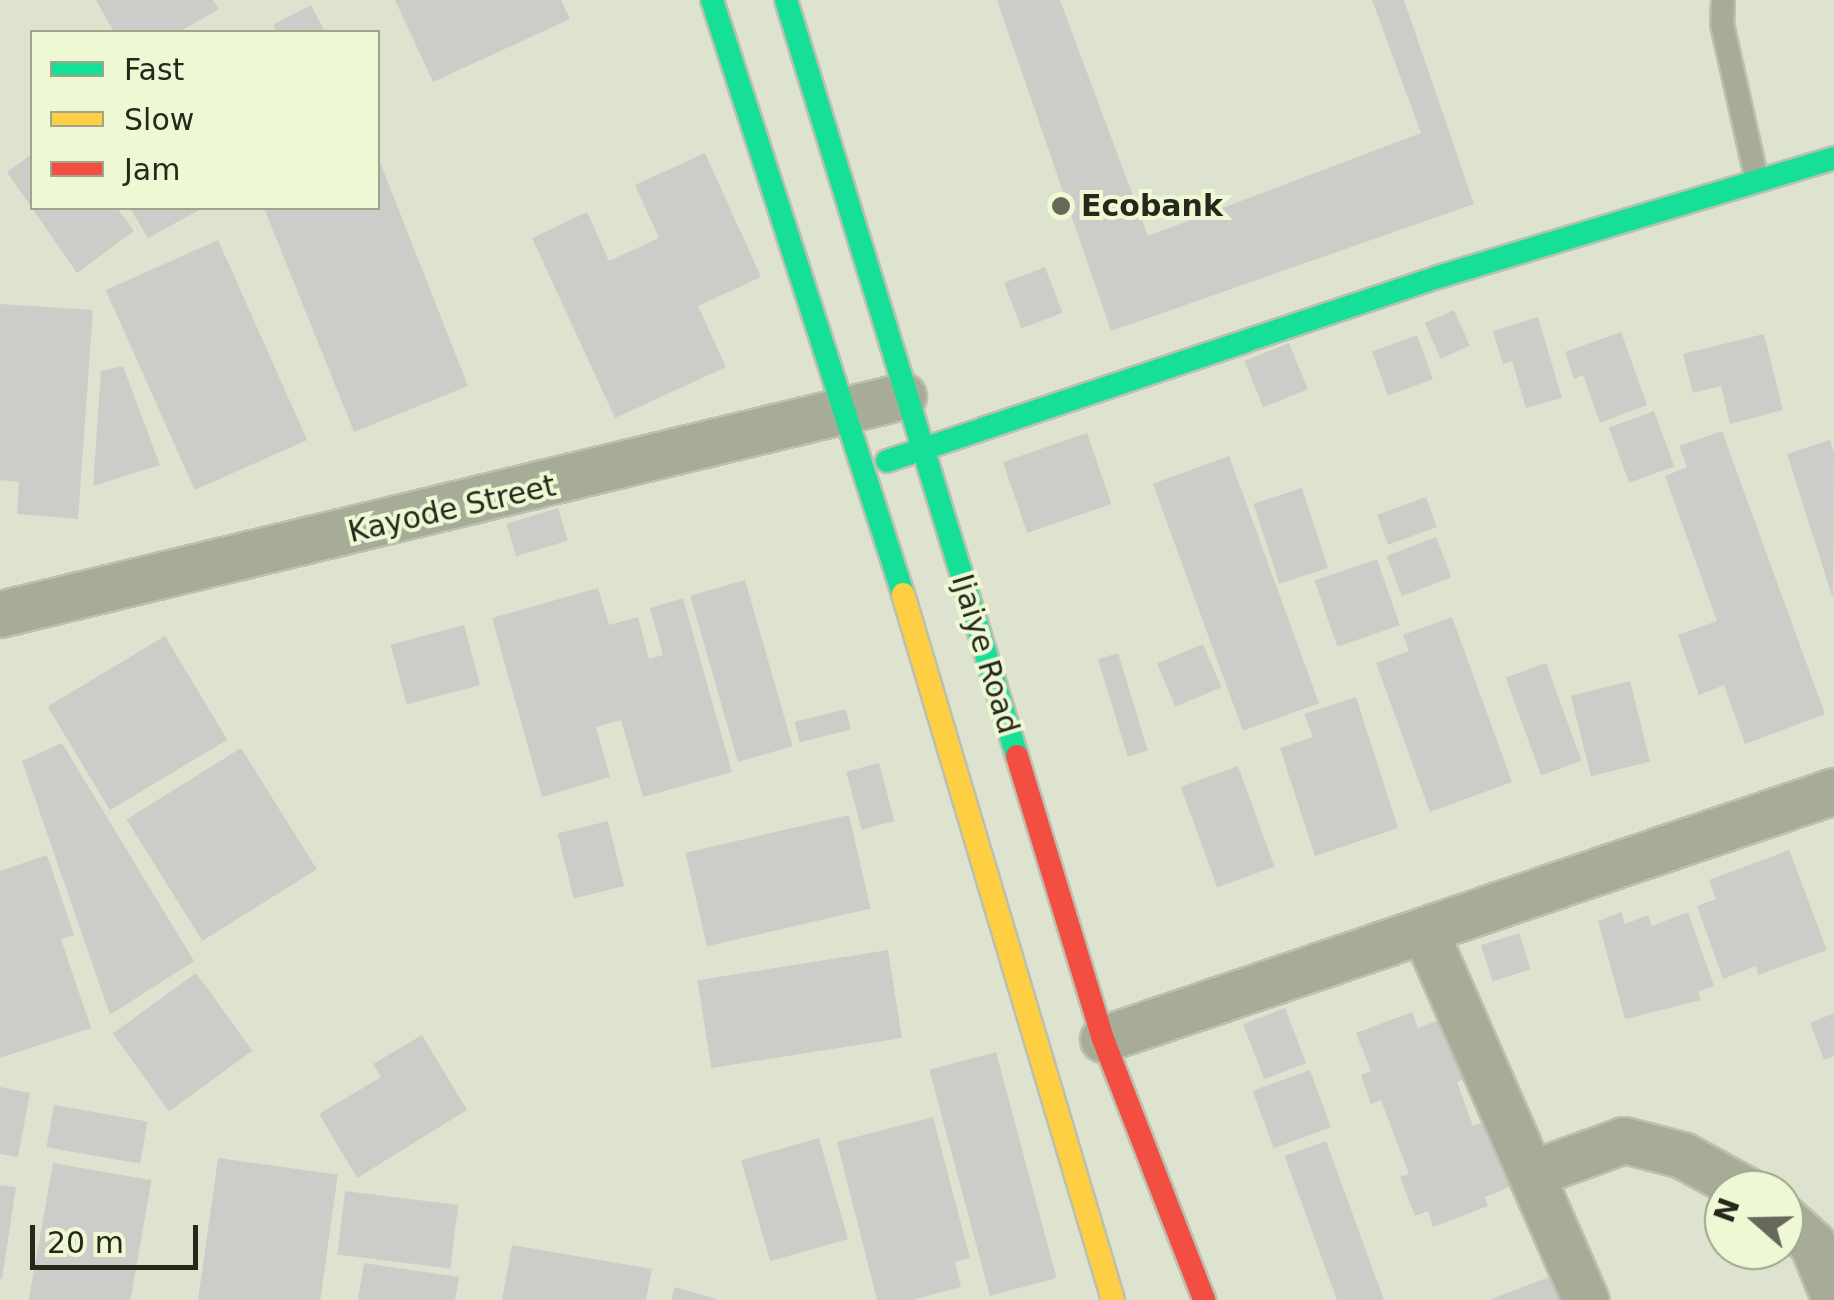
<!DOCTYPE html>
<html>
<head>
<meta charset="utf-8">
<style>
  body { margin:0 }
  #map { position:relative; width:1834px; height:1300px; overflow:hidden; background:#dee3d0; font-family:"DejaVu Sans",sans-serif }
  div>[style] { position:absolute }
  .building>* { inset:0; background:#ceccc9; transform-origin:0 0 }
  .roads { filter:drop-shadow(2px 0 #bcc0b1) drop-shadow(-2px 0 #bcc0b1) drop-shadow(0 2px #bcc0b1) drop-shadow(0 -2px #bcc0b1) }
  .lane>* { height:22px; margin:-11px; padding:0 11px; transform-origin:11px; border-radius:11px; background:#a7ac98 }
  .street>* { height:45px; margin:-22.5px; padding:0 22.5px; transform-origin:22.5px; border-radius:22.5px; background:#a7ac98 }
  .fast>* { height:22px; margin:-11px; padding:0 11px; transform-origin:11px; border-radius:11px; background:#16e098 }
  .slow>* { height:22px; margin:-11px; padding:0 11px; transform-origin:11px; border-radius:11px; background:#ffcf43 }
  .jam>* { height:22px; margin:-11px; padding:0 11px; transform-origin:11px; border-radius:11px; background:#f24e42 }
  .dots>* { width:28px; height:28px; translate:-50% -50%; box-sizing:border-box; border:5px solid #eff8d5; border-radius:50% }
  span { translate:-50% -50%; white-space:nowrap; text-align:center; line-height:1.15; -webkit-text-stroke:8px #eff8d5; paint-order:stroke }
  .poi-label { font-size:30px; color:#25281b; font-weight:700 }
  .left { translate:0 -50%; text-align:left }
  .street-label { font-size:30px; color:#25281b }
  .legend { position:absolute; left:30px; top:30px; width:350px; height:180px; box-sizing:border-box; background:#eff8d5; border:2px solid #9ea58b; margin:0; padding:12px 18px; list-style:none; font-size:30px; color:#25281b }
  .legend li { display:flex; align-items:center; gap:20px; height:50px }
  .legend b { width:50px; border:2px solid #9ea58b }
  .north { position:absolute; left:1704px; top:1170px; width:100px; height:100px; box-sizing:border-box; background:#eff8d5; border:2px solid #9ea58b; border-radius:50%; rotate:290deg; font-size:28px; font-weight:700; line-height:40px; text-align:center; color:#25281b }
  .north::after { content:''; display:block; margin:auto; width:35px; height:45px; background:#66695a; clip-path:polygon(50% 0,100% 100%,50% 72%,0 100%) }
  .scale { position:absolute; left:30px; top:1225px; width:168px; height:45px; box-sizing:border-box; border:5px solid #25281b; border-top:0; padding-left:12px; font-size:30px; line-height:35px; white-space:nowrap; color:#25281b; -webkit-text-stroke:8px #eff8d5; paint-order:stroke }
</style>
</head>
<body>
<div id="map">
  <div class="building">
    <div style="clip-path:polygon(96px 0,213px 0,219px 9px,179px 32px,114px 32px)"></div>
    <div style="clip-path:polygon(395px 0,561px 0,570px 19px,433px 82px)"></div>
    <div style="clip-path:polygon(997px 0,1060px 0,1148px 236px,1421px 133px,1372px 0,1404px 0,1474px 204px,1111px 331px)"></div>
    <div style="clip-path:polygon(311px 5px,325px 32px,277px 32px,273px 25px)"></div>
    <div style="clip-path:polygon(705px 153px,761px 277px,698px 306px,726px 367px,615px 418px,532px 238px,587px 212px,609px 261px,659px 238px,635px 185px)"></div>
    <div style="clip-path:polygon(32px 154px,32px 208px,117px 208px,134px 231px,77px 273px,7px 172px)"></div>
    <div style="clip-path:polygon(378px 157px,468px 386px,354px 432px,264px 208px,378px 208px)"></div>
    <div style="clip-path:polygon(130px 208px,203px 208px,148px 238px)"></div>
    <div style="left:218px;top:240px;width:219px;height:123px;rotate:66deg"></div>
    <div style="left:1045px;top:267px;width:49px;height:44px;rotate:69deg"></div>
    <div style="clip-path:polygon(0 304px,93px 310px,78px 519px,17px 514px,19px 482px,0 480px)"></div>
    <div style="left:1454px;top:310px;width:39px;height:32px;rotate:66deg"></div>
    <div style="clip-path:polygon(1538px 317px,1562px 398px,1526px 408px,1512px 361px,1503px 364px,1493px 331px)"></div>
    <div style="clip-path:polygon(1621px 332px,1647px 405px,1600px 423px,1583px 375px,1574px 379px,1565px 352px)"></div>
    <div style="clip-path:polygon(1764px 334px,1783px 410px,1730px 424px,1721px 386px,1693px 393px,1683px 354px)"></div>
    <div style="left:1417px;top:335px;width:47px;height:48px;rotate:70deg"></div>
    <div style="left:1289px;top:343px;width:50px;height:48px;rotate:68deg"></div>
    <div style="clip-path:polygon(123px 366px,160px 465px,93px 486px,101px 371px)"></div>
    <div style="left:1654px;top:411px;width:59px;height:48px;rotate:70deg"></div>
    <div style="clip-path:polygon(1722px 431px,1825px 714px,1745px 744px,1724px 685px,1699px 695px,1678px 635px,1717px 621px,1665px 476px,1687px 467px,1679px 446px)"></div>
    <div style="left:1087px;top:433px;width:75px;height:89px;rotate:71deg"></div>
    <div style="clip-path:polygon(1830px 440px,1834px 453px,1833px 599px,1787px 454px)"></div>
    <div style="left:1229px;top:456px;width:263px;height:81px;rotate:70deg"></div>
    <div style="left:1302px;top:488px;width:84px;height:51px;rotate:72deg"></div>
    <div style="left:1426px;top:497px;width:32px;height:52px;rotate:70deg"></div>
    <div style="left:558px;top:508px;width:34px;height:54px;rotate:73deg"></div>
    <div style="left:1436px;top:537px;width:43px;height:53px;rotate:69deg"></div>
    <div style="left:1377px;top:559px;width:70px;height:66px;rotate:71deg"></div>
    <div style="left:745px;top:580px;width:173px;height:57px;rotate:74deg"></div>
    <div style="clip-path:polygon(598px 588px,609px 625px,638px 617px,649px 659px,663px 655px,650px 608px,683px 598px,732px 772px,643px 797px,621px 720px,596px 727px,610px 777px,542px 797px,492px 618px)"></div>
    <div style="clip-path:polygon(1452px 617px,1512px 782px,1430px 812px,1376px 663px,1409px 651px,1403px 635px)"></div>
    <div style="left:464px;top:625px;width:62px;height:76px;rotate:75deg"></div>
    <div style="left:165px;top:636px;width:121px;height:137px;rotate:59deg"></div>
    <div style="left:1203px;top:644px;width:47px;height:50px;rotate:67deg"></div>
    <div style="left:1118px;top:653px;width:102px;height:21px;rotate:73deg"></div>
    <div style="left:1546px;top:663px;width:104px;height:43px;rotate:70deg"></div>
    <div style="left:1630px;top:681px;width:83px;height:61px;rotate:76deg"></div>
    <div style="clip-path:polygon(1356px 697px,1398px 828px,1315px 856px,1280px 748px,1313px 737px,1304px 714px)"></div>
    <div style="left:846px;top:709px;width:21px;height:53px;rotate:76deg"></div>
    <div style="clip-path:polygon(62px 743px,194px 961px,110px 1015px,22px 761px)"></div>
    <div style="left:241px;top:748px;width:143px;height:135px;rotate:58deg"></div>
    <div style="left:879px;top:763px;width:60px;height:34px;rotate:75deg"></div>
    <div style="left:1238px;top:766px;width:107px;height:61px;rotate:70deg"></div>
    <div style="left:849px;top:815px;width:96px;height:168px;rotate:77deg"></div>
    <div style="left:608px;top:821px;width:67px;height:52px;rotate:76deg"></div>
    <div style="clip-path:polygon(1789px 850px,1827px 950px,1758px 975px,1756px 966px,1723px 979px,1697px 906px,1716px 899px,1709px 880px)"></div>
    <div style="clip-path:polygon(47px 855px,74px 935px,61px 939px,91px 1028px,0 1058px,0 871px)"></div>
    <div style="clip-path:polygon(1621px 912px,1625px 924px,1648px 915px,1652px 926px,1688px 912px,1714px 986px,1698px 992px,1701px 1000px,1625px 1019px,1598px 921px)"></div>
    <div style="left:1519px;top:933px;width:38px;height:40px;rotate:72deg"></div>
    <div style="left:888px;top:950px;width:89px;height:193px;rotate:81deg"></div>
    <div style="left:196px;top:973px;width:96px;height:103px;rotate:54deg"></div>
    <div style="left:1285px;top:1008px;width:59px;height:45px;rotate:69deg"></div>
    <div style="clip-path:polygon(1412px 1012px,1418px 1028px,1449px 1016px,1472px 1076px,1457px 1082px,1473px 1126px,1490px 1120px,1514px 1185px,1485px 1197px,1488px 1206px,1433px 1227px,1428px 1211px,1415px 1216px,1400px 1177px,1409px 1174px,1381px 1100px,1371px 1104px,1361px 1075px,1371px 1071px,1356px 1033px)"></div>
    <div style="clip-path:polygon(1834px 1013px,1834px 1056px,1824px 1060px,1810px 1023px)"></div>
    <div style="clip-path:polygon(422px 1035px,467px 1110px,357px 1178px,319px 1114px,381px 1077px,373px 1064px)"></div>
    <div style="left:996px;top:1052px;width:234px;height:69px;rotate:75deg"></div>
    <div style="left:1310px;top:1070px;width:61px;height:61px;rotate:70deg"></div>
    <div style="clip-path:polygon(0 1087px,30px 1093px,18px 1157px,0 1154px)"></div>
    <div style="left:54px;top:1105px;width:95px;height:43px;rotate:10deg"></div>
    <div style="clip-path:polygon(933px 1117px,970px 1258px,955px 1262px,961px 1287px,912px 1300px,877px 1300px,837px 1142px)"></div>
    <div style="left:819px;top:1138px;width:105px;height:81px;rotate:74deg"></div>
    <div style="left:1326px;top:1141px;width:170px;height:44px;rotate:70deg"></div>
    <div style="left:218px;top:1158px;width:121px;height:143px;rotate:8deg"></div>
    <div style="left:53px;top:1163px;width:100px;height:139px;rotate:10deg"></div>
    <div style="clip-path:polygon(0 1185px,16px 1187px,2px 1279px,0 1279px)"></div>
    <div style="left:345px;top:1191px;width:114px;height:64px;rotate:7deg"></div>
    <div style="clip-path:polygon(512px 1245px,652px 1269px,646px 1300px,502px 1300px)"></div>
    <div style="clip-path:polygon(364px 1263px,459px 1277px,455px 1300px,358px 1300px)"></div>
    <div style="clip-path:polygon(1554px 1275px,1562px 1300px,1489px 1300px)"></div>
    <div style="clip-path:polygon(675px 1287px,716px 1299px,715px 1300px,671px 1300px)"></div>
  </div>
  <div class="roads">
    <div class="lane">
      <div style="left:1723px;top:0;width:24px;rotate:92deg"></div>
      <div style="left:1722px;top:24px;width:156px;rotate:77.4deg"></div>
    </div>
    <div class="street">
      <div style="left:0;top:614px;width:929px;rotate:-13.57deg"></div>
      <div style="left:1424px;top:930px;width:404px;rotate:66.4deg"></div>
      <div style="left:1103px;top:1039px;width:772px;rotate:-18.74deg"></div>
      <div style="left:1533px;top:1173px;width:97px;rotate:-19.9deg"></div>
      <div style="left:1624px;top:1140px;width:60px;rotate:14.5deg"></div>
      <div style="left:1682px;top:1155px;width:73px;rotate:28.7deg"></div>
      <div style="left:1784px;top:1218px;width:38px;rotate:42deg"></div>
      <div style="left:1812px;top:1243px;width:58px;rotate:67.8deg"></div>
    </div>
    <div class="fast">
      <div style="left:712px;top:0;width:624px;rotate:72.17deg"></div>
      <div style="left:786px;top:0;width:791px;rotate:73.01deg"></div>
      <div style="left:887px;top:461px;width:581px;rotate:-18.47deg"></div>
      <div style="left:1438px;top:277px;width:413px;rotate:-16.7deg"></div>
    </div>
    <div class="slow">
      <div style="left:903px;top:594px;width:737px;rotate:73.43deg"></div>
    </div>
    <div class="jam">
      <div style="left:1017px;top:756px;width:296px;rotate:73.1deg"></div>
      <div style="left:1103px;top:1039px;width:280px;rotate:68.8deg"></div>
    </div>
  </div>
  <div class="dots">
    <div style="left:1061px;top:206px;background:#66695a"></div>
  </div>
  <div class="poi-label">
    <span class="left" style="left:1081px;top:206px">Ecobank</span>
  </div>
  <div class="street-label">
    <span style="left:452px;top:509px;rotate:-13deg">Kayode Street</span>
    <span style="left:985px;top:654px;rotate:73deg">Ijaiye Road</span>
  </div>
  <ul class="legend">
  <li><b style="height:12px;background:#16e098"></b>Fast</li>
  <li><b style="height:12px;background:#ffcf43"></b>Slow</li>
  <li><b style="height:12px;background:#f24e42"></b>Jam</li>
  </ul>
  <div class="north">N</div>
  <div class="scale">20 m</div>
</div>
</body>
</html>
